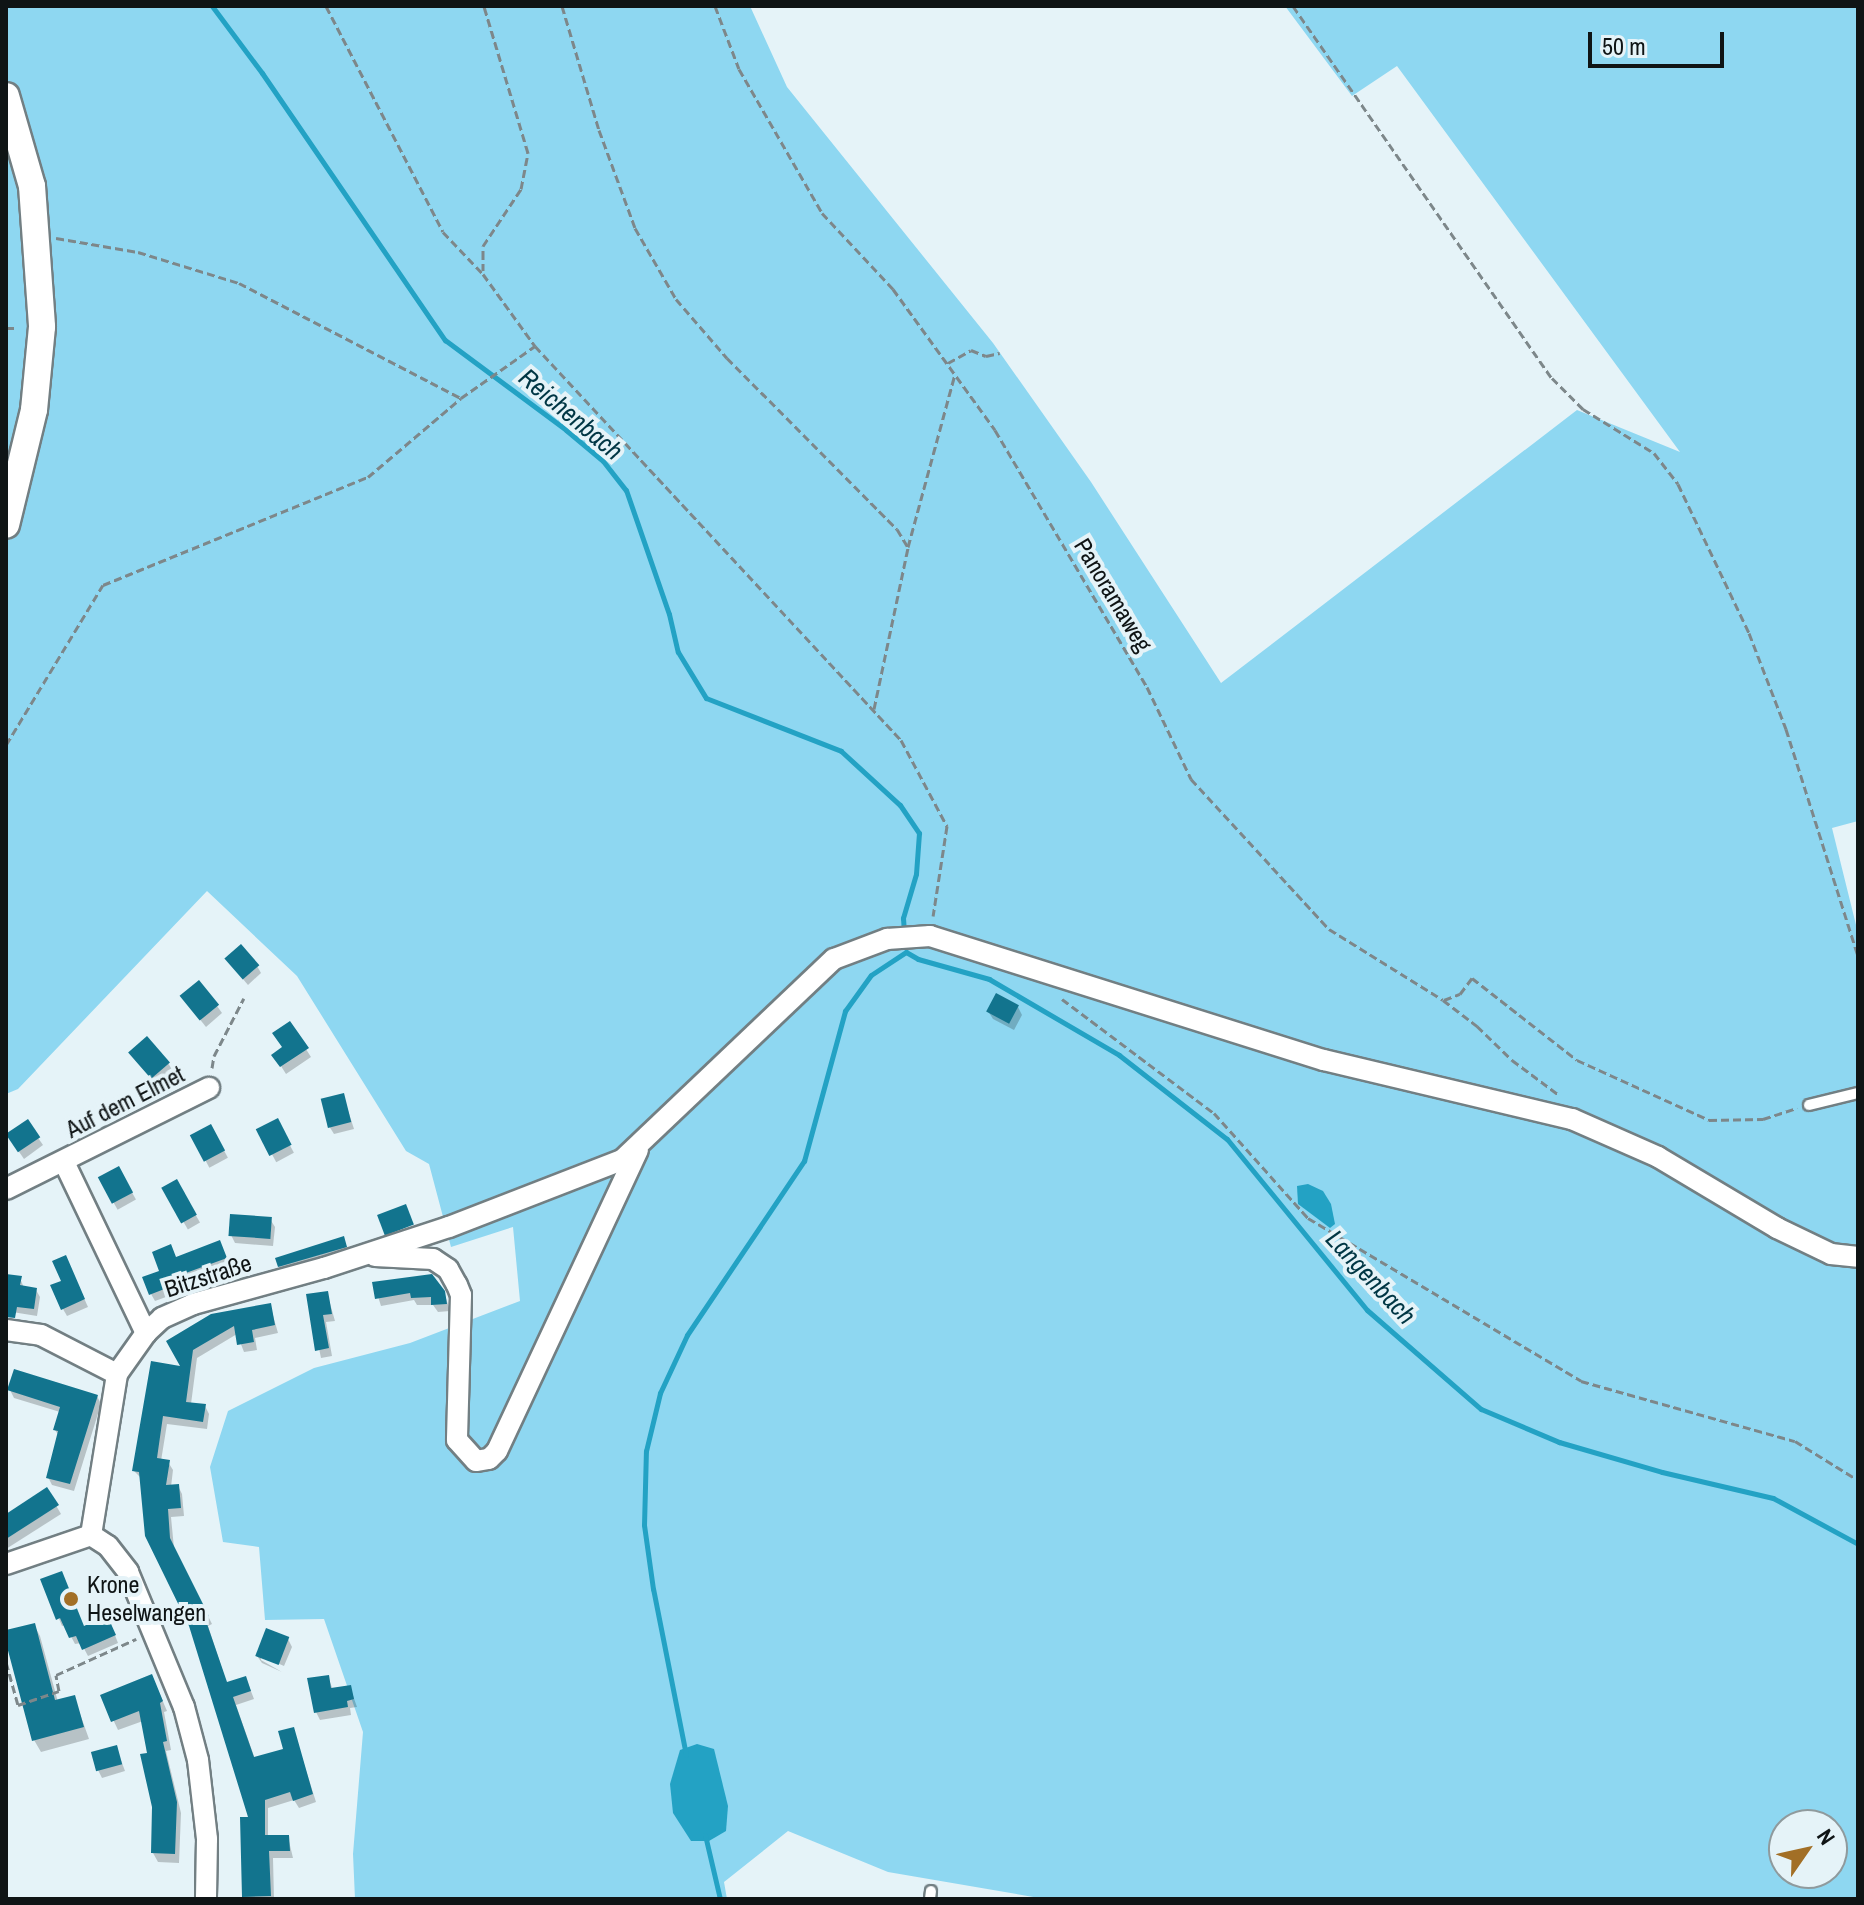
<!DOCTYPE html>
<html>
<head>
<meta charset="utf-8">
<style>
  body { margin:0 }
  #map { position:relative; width:1864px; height:1905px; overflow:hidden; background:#e5f3f8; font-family:"Archivo Narrow",sans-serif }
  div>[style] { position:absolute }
  .green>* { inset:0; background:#8ed7f1 }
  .water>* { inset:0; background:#23a2c4 }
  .shadow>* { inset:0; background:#0003; transform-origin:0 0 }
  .stream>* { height:5px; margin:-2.5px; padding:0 2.5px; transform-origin:2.5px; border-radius:2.5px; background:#23a2c4 }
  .building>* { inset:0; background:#12748e; transform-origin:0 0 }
  .path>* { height:3px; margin-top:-1.5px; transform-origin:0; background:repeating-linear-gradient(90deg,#7d878a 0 8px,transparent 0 12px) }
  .roads { filter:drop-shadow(2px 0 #727f83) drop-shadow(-2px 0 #727f83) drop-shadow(0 2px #727f83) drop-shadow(0 -2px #727f83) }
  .service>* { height:10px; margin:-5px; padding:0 5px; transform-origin:5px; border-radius:5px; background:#fff }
  .minor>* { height:20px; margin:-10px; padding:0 10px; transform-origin:10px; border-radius:10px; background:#fff }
  .tertiary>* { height:26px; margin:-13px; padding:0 13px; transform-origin:13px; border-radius:13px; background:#fff }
  .dots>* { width:22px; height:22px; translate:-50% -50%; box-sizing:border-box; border:4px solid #e5f3f8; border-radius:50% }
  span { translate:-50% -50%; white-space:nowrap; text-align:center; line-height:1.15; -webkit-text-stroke:8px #e5f3f8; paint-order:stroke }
  .street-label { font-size:24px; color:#0f1415 }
  .poi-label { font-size:24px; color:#0f1415 }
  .left { translate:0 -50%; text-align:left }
  .water-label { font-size:26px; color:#003644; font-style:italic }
  .frame { position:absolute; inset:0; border:8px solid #0f1415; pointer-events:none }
  .north { position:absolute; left:1768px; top:1809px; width:80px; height:80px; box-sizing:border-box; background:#e5f3f8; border:2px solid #8f9a9d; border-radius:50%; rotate:56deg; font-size:22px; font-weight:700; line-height:32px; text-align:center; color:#0f1415 }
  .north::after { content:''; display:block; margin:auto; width:28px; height:36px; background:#a26f26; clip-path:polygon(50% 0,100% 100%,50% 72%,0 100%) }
  .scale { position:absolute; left:1588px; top:32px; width:136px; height:36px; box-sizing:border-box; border:4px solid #0f1415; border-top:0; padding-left:10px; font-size:24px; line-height:28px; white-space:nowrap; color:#0f1415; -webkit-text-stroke:6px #e5f3f8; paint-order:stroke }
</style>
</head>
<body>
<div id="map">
  <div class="green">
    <div style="clip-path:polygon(evenodd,6px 6px,750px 6px,787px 87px,993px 343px,1091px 482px,1221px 683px,1577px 410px,1680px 452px,1397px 66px,1352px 96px,1285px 6px,1858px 6px,1858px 821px,1832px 828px,1858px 933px,1858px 1899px,1045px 1899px,888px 1872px,788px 1831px,724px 1882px,727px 1899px,355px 1899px,353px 1854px,363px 1732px,324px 1619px,265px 1620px,259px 1547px,223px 1542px,210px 1467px,228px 1411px,314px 1368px,410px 1343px,520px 1301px,513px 1227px,451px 1247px,429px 1164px,406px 1151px,297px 976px,207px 891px,18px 1089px,6px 1094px,6px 6px,1784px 1825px,1832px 1825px,1832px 1873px,1784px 1873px,1784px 1825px)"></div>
  </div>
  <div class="water">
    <div style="clip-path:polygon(1308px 1184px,1323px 1191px,1331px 1204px,1335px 1224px,1330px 1228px,1298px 1204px,1297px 1186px)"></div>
    <div style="clip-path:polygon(697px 1744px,714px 1749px,728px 1806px,726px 1831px,709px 1841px,691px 1841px,673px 1813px,670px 1784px,680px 1750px)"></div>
  </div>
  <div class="shadow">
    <div style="clip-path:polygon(226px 959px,257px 966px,261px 973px,248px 985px)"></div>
    <div style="clip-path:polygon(182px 997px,217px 1006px,222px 1013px,206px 1027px)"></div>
    <div style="clip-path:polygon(1018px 1007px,1022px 1015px,1014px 1030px,993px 1019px,988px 1011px)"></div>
    <div style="clip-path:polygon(290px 1024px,311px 1057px,286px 1074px,274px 1055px,284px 1048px)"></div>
    <div style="clip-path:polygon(135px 1060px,168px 1063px,173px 1071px,157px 1085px)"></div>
    <div style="clip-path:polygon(343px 1095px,354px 1129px,334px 1134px,329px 1126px)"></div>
    <div style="left:277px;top:1121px;width:36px;height:20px;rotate:62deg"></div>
    <div style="clip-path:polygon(27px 1122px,43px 1145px,24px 1159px,13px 1143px)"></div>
    <div style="left:211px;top:1126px;width:36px;height:21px;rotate:62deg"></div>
    <div style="left:119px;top:1169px;width:35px;height:21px;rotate:61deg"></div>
    <div style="left:176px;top:1181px;width:48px;height:14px;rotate:60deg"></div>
    <div style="clip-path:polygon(270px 1219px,275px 1227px,273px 1246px,235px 1243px,231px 1235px)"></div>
    <div style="clip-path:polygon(343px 1239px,350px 1254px,284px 1274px,279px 1266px)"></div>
    <div style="clip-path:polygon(223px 1250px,229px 1265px,185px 1282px,188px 1289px,155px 1301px,151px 1294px,176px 1259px)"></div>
    <div style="clip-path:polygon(69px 1265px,88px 1307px,67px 1316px,63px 1309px)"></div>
    <div style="clip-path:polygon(6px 1276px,20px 1278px,24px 1288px,36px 1290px,40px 1297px,37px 1316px,6px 1311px)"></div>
    <div style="clip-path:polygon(374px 1284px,444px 1292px,450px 1311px,438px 1312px,433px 1305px,417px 1305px,414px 1300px,381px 1306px)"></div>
    <div style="clip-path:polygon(327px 1293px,335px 1321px,326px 1322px,332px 1356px,321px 1358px,308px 1296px)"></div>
    <div style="clip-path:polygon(270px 1305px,278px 1333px,255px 1338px,257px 1350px,244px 1352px,237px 1334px,197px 1358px,191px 1404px,205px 1406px,209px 1414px,207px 1429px,167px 1424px,161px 1461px,168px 1462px,173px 1470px,171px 1487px,178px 1486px,182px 1494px,184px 1516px,171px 1517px,174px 1548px,212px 1624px,208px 1626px,227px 1684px,249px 1686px,254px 1699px,236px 1705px,255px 1759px,286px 1751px,293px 1729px,316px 1802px,299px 1808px,294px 1800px,268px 1808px,268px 1837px,288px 1837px,293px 1858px,273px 1858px,274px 1899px,245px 1899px,251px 1819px,191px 1625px,142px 1479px,134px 1471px,184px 1368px,168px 1342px)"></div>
    <div style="clip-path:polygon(10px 1390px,97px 1396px,101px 1404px,74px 1491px,52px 1485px,48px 1477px,59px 1436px,55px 1430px,60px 1412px,14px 1398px)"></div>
    <div style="clip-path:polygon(47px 1490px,61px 1514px,6px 1549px,6px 1516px)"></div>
    <div style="clip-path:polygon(43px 1580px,84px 1628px,111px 1625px,118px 1643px,88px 1656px,81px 1643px,75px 1644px,65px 1625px,62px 1626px)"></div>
    <div style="clip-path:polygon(34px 1625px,40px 1636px,58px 1702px,74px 1697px,89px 1739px,41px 1752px,34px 1740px,6px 1635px,6px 1632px)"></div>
    <div style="clip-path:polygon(288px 1639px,292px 1647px,284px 1666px,261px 1656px,261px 1660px,282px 1672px,262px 1663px,257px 1656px)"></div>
    <div style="clip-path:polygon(152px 1676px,167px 1711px,164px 1712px,171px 1750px,166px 1751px,181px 1813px,179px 1863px,158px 1862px,153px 1853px,154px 1806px,143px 1721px,118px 1730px,102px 1696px)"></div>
    <div style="clip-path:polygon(328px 1677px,333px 1690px,350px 1687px,357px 1707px,350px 1708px,351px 1715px,320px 1720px,316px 1712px)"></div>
    <div style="clip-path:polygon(116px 1747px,125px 1771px,102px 1778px,98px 1770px)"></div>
  </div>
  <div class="stream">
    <div style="left:212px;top:6px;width:84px;rotate:53.3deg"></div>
    <div style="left:262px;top:73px;width:324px;rotate:55.6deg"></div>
    <div style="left:445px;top:340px;width:151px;rotate:36.6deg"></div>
    <div style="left:566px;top:430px;width:48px;rotate:40deg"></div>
    <div style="left:603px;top:461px;width:37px;rotate:52deg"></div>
    <div style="left:626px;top:490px;width:131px;rotate:70.9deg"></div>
    <div style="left:669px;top:614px;width:39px;rotate:77deg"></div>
    <div style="left:678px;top:652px;width:54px;rotate:58.7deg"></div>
    <div style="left:706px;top:698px;width:145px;rotate:21.4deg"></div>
    <div style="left:841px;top:751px;width:80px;rotate:42.5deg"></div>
    <div style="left:900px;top:805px;width:34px;rotate:56deg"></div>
    <div style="left:919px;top:833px;width:41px;rotate:94.2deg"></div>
    <div style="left:916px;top:874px;width:46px;rotate:106.5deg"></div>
    <div style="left:903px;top:918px;width:13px;rotate:86deg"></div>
    <div style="left:906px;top:952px;width:14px;rotate:30deg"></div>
    <div style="left:918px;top:959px;width:74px;rotate:15.7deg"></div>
    <div style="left:989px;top:979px;width:151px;rotate:30.3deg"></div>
    <div style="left:1119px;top:1055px;width:137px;rotate:37.9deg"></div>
    <div style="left:1227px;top:1139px;width:221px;rotate:50.7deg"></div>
    <div style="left:1367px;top:1310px;width:151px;rotate:41deg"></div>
    <div style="left:1481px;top:1409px;width:85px;rotate:22.9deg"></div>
    <div style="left:1559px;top:1442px;width:107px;rotate:16.2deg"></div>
    <div style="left:1662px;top:1472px;width:114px;rotate:13.2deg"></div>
    <div style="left:1773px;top:1498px;width:97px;rotate:28.4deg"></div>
    <div style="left:686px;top:1755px;width:169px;rotate:-101.2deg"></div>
    <div style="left:653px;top:1589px;width:65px;rotate:-98deg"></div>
    <div style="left:644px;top:1525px;width:74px;rotate:-88.5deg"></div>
    <div style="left:646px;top:1451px;width:60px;rotate:-76.4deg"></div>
    <div style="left:660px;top:1393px;width:64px;rotate:-65deg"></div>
    <div style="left:687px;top:1335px;width:210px;rotate:-56.1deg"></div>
    <div style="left:804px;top:1161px;width:156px;rotate:-74.7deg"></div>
    <div style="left:845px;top:1011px;width:44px;rotate:-54.2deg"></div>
    <div style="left:871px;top:975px;width:42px;rotate:-33.3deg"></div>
    <div style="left:705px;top:1835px;width:66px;rotate:76.8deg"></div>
  </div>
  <div class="building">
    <div style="left:241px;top:944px;width:28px;height:22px;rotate:49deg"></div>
    <div style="left:199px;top:980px;width:32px;height:25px;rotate:51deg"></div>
    <div style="left:996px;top:993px;width:26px;height:21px;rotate:28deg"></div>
    <div style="clip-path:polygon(290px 1021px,309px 1048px,280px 1067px,271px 1055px,282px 1047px,272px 1033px)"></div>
    <div style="left:147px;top:1036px;width:35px;height:25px;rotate:49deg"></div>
    <div style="left:344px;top:1093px;width:30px;height:24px;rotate:76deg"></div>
    <div style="left:278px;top:1118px;width:30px;height:25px;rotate:63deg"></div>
    <div style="left:28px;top:1119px;width:22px;height:27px;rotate:56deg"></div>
    <div style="left:211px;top:1124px;width:30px;height:24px;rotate:62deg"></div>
    <div style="left:119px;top:1166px;width:30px;height:24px;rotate:62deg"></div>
    <div style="left:177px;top:1179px;width:41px;height:18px;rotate:61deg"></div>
    <div style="left:406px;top:1204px;width:22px;height:31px;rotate:69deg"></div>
    <div style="left:230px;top:1214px;width:42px;height:22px;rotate:4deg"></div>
    <div style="clip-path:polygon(344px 1236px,347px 1247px,278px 1267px,275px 1258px)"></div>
    <div style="clip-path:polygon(220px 1240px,227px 1258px,183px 1274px,185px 1281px,149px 1295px,142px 1277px,159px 1271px,152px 1252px,171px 1244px,176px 1257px)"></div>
    <div style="clip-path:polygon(66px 1255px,85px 1299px,61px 1310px,50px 1285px,61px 1281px,52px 1261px)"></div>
    <div style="clip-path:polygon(6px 1274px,22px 1276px,20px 1285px,37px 1288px,34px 1309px,17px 1307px,15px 1318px,6px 1317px)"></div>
    <div style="clip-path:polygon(432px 1274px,445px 1291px,447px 1304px,431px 1305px,431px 1297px,411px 1298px,410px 1293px,375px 1299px,372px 1282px)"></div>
    <div style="clip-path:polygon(328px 1291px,332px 1314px,323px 1315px,329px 1348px,315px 1351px,306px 1294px)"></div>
    <div style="clip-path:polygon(271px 1303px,275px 1325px,252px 1330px,254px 1342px,237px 1345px,234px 1326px,193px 1350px,186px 1402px,206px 1404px,203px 1422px,163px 1416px,157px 1458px,170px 1460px,166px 1485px,179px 1484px,181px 1508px,168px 1509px,170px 1538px,209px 1616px,205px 1618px,227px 1682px,246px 1676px,251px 1691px,233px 1697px,254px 1757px,283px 1749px,278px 1731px,294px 1727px,313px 1794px,293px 1801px,290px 1792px,265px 1800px,265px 1835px,289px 1835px,290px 1851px,269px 1851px,271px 1896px,242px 1897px,240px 1817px,248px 1817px,189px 1626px,145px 1536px,139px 1472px,132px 1471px,151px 1361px,180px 1366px,166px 1341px,211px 1314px)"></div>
    <div style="clip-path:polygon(14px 1369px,98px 1395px,70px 1484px,46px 1478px,58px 1431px,53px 1430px,60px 1407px,7px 1390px)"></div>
    <div style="clip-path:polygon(47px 1487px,59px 1505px,6px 1539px,6px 1514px)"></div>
    <div style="clip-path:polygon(62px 1571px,84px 1626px,107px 1615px,116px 1635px,82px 1650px,76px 1636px,69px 1638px,60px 1618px,56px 1620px,40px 1579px)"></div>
    <div style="clip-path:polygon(35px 1623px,55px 1700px,75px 1695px,84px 1727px,32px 1741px,6px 1643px,6px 1630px)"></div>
    <div style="left:266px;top:1628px;width:25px;height:30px;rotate:21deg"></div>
    <div style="clip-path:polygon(152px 1674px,163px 1701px,160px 1703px,167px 1741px,163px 1742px,177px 1802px,175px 1854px,151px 1853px,152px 1807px,140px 1754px,147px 1753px,139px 1711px,111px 1722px,100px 1695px)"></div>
    <div style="clip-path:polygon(329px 1675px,331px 1688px,351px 1685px,354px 1699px,347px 1701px,348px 1707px,314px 1713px,307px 1678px)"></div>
    <div style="left:117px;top:1745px;width:20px;height:27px;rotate:75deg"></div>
  </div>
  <div class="path">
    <div style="left:326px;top:6px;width:254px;rotate:62.6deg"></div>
    <div style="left:443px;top:232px;width:58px;rotate:46.4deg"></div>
    <div style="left:483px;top:274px;width:89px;rotate:54.2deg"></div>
    <div style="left:535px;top:346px;width:538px;rotate:47.11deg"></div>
    <div style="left:901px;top:740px;width:98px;rotate:61.9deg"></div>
    <div style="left:947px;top:826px;width:91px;rotate:98.8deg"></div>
    <div style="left:562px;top:6px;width:129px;rotate:73.4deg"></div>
    <div style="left:599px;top:130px;width:104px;rotate:69.8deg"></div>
    <div style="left:635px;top:228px;width:82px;rotate:60deg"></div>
    <div style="left:676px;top:299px;width:78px;rotate:49.2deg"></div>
    <div style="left:727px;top:358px;width:241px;rotate:45.2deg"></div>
    <div style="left:897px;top:529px;width:21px;rotate:59deg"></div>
    <div style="left:715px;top:6px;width:67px;rotate:69.1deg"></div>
    <div style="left:739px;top:69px;width:166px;rotate:60deg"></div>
    <div style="left:822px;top:213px;width:104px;rotate:46.9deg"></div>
    <div style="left:893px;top:289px;width:174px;rotate:54.1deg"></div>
    <div style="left:995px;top:430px;width:299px;rotate:59.4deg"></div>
    <div style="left:1147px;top:687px;width:102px;rotate:64.4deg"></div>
    <div style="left:1191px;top:779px;width:204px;rotate:47.4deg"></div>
    <div style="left:1329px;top:929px;width:134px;rotate:31.9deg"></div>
    <div style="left:1443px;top:1000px;width:43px;rotate:37.4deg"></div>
    <div style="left:1477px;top:1026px;width:49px;rotate:44.2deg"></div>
    <div style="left:1512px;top:1060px;width:59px;rotate:36.7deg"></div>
    <div style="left:1293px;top:6px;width:453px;rotate:55.2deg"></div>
    <div style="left:1552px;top:378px;width:44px;rotate:45deg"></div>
    <div style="left:1583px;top:409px;width:84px;rotate:31.8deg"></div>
    <div style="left:1654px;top:453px;width:39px;rotate:52deg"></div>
    <div style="left:1678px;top:484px;width:165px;rotate:64.5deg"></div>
    <div style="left:1749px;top:633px;width:103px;rotate:68.9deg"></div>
    <div style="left:1786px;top:729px;width:238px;rotate:72.4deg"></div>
    <div style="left:56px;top:238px;width:83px;rotate:9.7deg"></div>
    <div style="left:138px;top:252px;width:106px;rotate:17.1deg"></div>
    <div style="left:239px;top:283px;width:250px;rotate:27.4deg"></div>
    <div style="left:483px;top:271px;width:25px;rotate:-90deg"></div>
    <div style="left:483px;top:246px;width:69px;rotate:-56.3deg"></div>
    <div style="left:521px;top:189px;width:37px;rotate:-79deg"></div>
    <div style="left:528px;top:153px;width:153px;rotate:-106.7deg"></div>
    <div style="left:6px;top:328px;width:12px"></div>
    <div style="left:948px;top:363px;width:26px;rotate:-29deg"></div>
    <div style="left:971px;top:350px;width:16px;rotate:22deg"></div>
    <div style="left:986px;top:356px;width:14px;rotate:-12deg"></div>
    <div style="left:874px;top:709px;width:166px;rotate:-78.1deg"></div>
    <div style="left:908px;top:547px;width:179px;rotate:-74.8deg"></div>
    <div style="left:6px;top:745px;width:187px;rotate:-58.8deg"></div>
    <div style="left:103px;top:585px;width:286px;rotate:-22.2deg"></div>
    <div style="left:368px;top:477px;width:122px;rotate:-40.3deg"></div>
    <div style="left:461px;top:398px;width:90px;rotate:-35.1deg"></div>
    <div style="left:1062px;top:999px;width:190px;rotate:36.9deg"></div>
    <div style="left:1214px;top:1113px;width:141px;rotate:48.2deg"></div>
    <div style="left:1308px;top:1218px;width:318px;rotate:30.8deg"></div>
    <div style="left:1581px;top:1381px;width:222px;rotate:15.7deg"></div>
    <div style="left:1795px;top:1441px;width:74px;rotate:31.8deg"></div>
    <div style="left:1444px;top:1000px;width:17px;rotate:-21deg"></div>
    <div style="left:1460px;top:994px;width:20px;rotate:-53deg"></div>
    <div style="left:1472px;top:978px;width:133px;rotate:38deg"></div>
    <div style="left:1577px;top:1060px;width:145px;rotate:24.4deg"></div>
    <div style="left:1709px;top:1120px;width:54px;rotate:-1.1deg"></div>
    <div style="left:1763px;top:1119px;width:36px;rotate:-18deg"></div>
    <div style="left:212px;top:1068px;width:12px;rotate:-81deg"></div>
    <div style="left:214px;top:1056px;width:65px;rotate:-62.7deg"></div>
    <div style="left:6px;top:1662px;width:45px;rotate:74.4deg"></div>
    <div style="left:18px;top:1705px;width:43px;rotate:-18.9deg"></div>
    <div style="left:59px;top:1691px;width:16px;rotate:-101deg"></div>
    <div style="left:56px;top:1675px;width:88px;rotate:-24.2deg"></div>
  </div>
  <div class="roads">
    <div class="service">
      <div style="left:1809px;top:1105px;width:50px;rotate:-13.8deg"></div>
      <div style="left:930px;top:1899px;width:8px;rotate:-83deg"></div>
    </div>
    <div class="minor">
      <div style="left:64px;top:1162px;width:190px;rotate:64.4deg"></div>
      <div style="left:6px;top:1189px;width:227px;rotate:-26.5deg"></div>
      <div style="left:375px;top:1256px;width:58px;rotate:3deg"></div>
      <div style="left:433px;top:1259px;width:18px;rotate:34deg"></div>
      <div style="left:448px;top:1269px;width:18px;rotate:61deg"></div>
      <div style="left:457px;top:1285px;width:11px;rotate:68deg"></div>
      <div style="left:461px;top:1295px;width:145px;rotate:91.6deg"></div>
      <div style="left:457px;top:1440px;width:28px;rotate:48deg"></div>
      <div style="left:476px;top:1461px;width:13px;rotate:-9deg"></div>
      <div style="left:489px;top:1459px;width:11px;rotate:-45deg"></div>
      <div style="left:497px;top:1451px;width:332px;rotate:-64.9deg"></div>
      <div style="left:6px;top:1330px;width:35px;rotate:8deg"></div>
      <div style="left:41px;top:1335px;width:85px;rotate:27.2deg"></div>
      <div style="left:91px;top:1535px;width:163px;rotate:-80.8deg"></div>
      <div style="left:117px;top:1374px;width:50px;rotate:-54.7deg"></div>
      <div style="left:146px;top:1333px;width:22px;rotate:-43deg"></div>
      <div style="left:162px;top:1318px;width:34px;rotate:-24deg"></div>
      <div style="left:193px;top:1304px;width:136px;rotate:-15.4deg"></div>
      <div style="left:324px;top:1268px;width:132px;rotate:-18.2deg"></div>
      <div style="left:449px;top:1227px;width:186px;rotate:-21.2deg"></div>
      <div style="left:622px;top:1160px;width:292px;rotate:-43.5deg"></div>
      <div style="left:834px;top:959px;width:57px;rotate:-20.7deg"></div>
      <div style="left:887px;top:939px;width:43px;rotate:-4deg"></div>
      <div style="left:930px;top:936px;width:413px;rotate:17.5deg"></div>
      <div style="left:1324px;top:1060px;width:255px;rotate:13.4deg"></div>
      <div style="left:1572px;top:1119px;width:94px;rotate:23.8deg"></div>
      <div style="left:1658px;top:1157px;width:139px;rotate:30.8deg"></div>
      <div style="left:1777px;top:1228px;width:60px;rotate:25.7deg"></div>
      <div style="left:1831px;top:1254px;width:27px;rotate:6deg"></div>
      <div style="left:91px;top:1535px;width:20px;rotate:33deg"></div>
      <div style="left:108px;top:1546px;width:33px;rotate:52deg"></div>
      <div style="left:128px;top:1572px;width:146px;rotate:67.5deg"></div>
      <div style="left:184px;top:1707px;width:55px;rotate:75.2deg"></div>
      <div style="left:198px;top:1760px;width:80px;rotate:83.5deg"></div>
      <div style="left:207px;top:1839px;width:60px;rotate:91deg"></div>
      <div style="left:6px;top:1564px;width:90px;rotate:-18.8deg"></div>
    </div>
    <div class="tertiary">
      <div style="left:6px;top:96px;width:94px;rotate:73.9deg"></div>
      <div style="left:32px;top:186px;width:141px;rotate:85.9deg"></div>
      <div style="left:42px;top:327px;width:83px;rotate:95.5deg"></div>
      <div style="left:34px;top:410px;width:118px;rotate:103.7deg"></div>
    </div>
  </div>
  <div class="dots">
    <div style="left:71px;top:1599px;background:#a26f26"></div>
  </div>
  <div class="street-label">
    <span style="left:1113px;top:595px;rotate:59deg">Panoramaweg</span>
    <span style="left:125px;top:1102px;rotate:-27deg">Auf dem Elmet</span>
    <span style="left:208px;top:1276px;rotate:-18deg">Bitzstraße</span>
  </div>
  <div class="poi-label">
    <span class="left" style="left:87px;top:1599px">Krone<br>Heselwangen</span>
  </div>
  <div class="water-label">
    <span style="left:571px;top:414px;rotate:40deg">Reichenbach</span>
    <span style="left:1371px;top:1277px;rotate:47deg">Langenbach</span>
  </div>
  <div class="frame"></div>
  <div class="north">N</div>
  <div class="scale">50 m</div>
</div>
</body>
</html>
